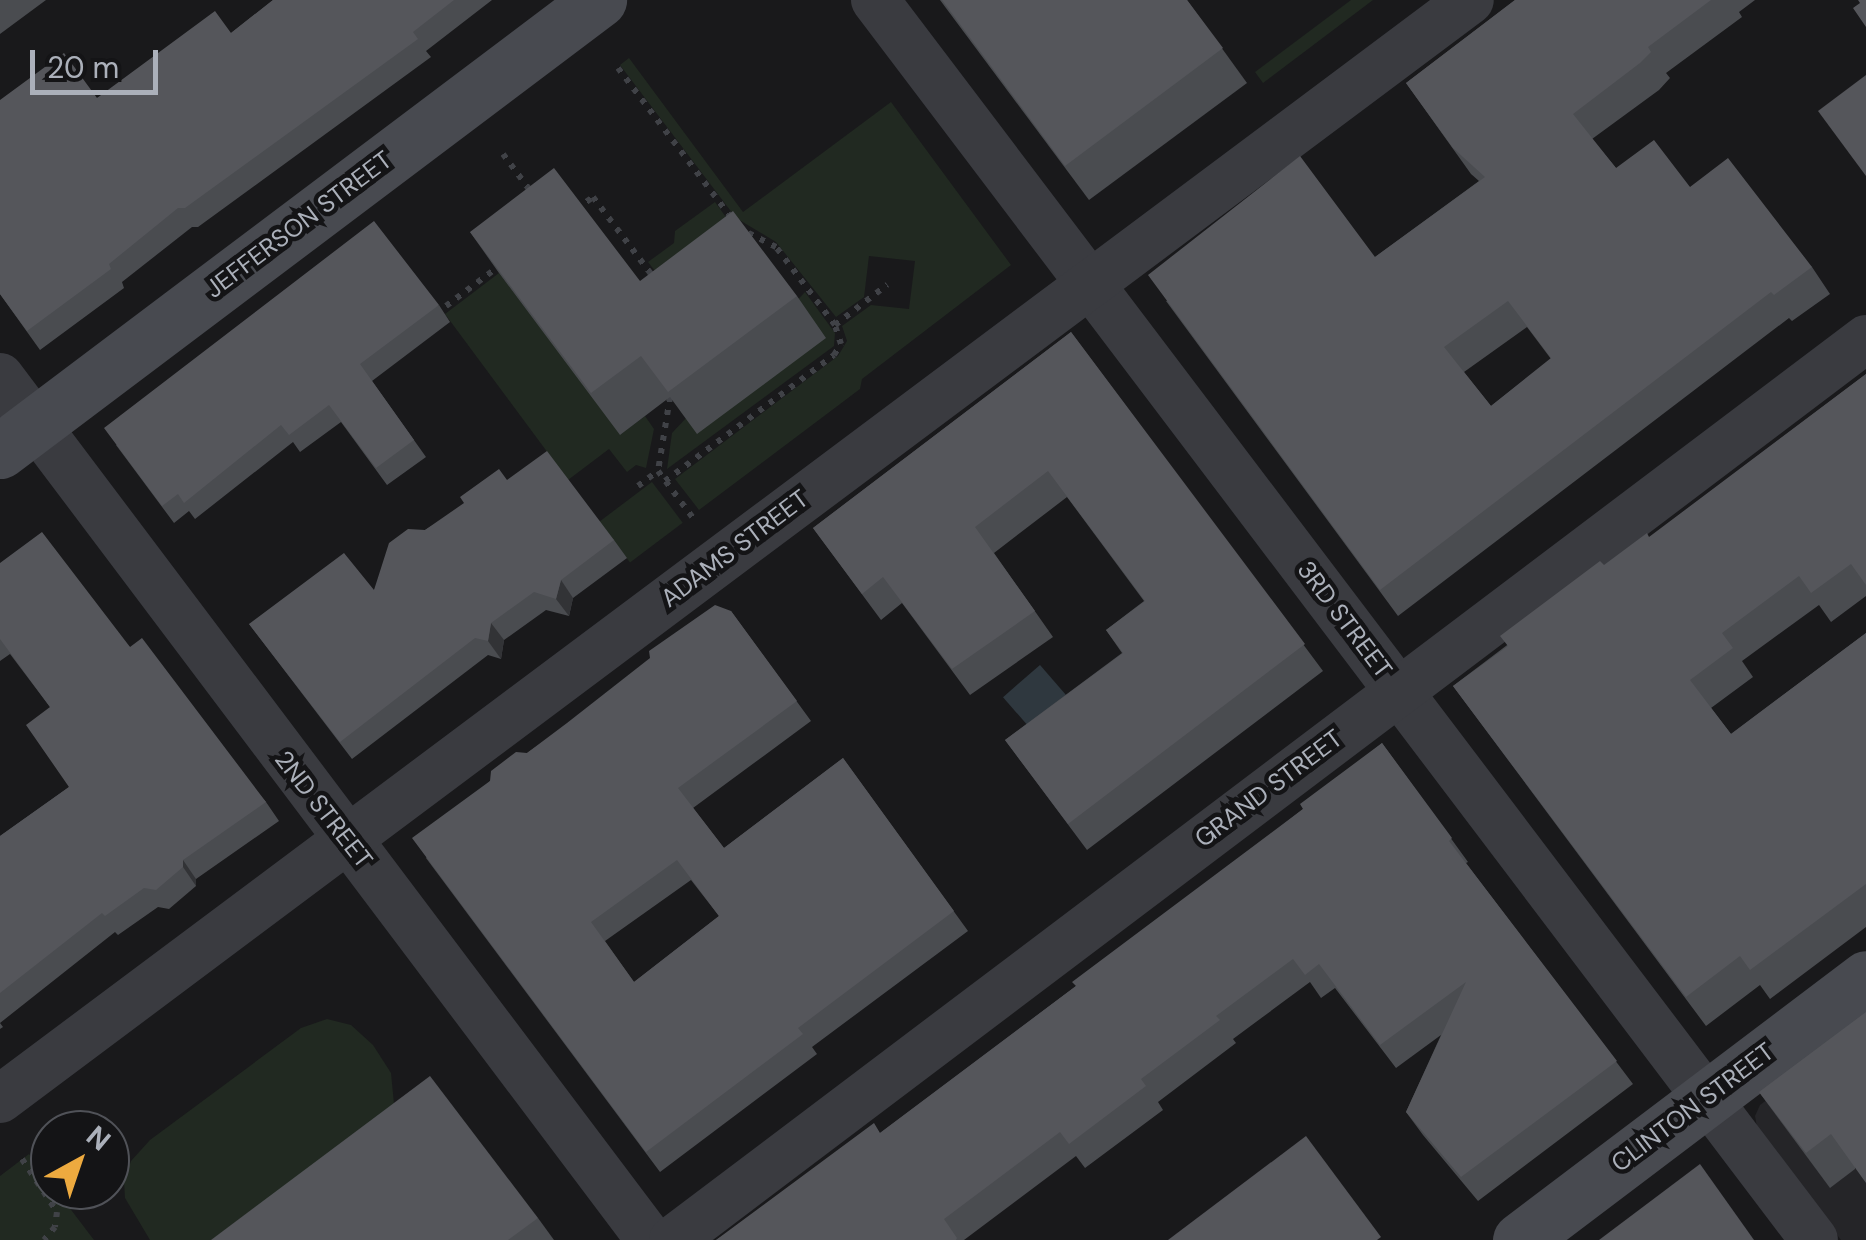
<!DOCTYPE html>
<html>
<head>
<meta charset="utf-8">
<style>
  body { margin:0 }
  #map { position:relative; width:1866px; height:1240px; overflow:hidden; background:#19191b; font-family:"DM Sans",sans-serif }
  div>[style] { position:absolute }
  .built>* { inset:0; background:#252528 }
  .green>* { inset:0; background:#212921; transform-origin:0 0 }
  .water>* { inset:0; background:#2f383f; transform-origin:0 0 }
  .path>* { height:6px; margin-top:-3px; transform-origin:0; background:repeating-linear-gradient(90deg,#404247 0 5px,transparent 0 13px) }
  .street>* { height:48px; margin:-24px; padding:0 24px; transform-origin:24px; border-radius:24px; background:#3a3b40 }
  .secondary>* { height:55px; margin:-27.5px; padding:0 27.5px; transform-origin:27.5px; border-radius:27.5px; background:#484a50 }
  .wall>* { inset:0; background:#4a4c50 }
  .shaded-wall>* { inset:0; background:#323336 }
  .building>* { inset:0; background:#55565b }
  span { translate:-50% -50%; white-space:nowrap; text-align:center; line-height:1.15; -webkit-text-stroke:9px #141416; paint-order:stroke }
  .street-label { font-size:25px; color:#abb0ba }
  .north { position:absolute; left:30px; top:1110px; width:100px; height:100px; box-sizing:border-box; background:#141416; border:2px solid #505258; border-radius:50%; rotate:40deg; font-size:28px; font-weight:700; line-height:40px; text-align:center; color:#abb0ba }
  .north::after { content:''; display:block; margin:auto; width:35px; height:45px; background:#edaa3f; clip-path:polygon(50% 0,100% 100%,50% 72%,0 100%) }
  .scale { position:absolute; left:30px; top:50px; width:128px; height:45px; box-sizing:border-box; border:5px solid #abb0ba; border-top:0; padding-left:12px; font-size:30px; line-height:35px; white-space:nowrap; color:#abb0ba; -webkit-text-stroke:8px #141416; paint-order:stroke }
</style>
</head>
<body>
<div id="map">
  <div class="built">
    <div style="clip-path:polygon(1866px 1025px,1866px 1240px,1841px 1240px,1757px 1127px,1755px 1116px,1760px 1105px)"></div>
  </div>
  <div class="green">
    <div style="clip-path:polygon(1351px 0,1373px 0,1263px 83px,1255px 72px)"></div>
    <div style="clip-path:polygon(629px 58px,743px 212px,891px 102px,1011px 265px,862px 379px,860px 389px,699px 510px,675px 479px,838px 356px,847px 341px,842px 326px,871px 305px,909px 309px,915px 261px,869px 256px,864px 297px,836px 317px,776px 242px,736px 218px,620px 65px)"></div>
    <div style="clip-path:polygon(715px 202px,736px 231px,665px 284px,648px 262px,674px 243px,675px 231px)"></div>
    <div style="clip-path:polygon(499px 273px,621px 434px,645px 416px,654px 429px,646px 468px,636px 465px,627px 472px,609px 449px,568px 480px,445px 314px)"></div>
    <div style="clip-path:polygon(805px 292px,835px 333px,834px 346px,667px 469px,672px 433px)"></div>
    <div style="left:652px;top:482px;width:51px;height:66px;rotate:53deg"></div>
    <div style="clip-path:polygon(327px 1019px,351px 1025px,373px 1045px,391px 1073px,394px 1104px,230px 1240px,150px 1240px,125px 1198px,124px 1181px,131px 1161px,150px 1140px,301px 1028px)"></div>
    <div style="clip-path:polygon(29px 1154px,50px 1181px,50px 1190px,56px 1190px,94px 1240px,0 1240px,0 1176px)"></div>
  </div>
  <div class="water">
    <div style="left:1040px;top:665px;width:40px;height:49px;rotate:49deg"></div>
  </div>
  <div class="path">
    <div style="left:618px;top:68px;width:189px;rotate:52.9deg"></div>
    <div style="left:503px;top:154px;width:49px;rotate:53.4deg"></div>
    <div style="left:576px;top:209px;width:21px;rotate:-35deg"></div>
    <div style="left:593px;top:197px;width:101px;rotate:53deg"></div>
    <div style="left:446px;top:306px;width:70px;rotate:-36.9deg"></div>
    <div style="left:835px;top:325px;width:66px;rotate:-37.6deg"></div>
    <div style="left:670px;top:397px;width:75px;rotate:99.2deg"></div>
    <div style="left:658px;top:471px;width:64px;rotate:53.3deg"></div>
    <div style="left:665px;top:481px;width:211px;rotate:-36.7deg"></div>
    <div style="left:834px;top:355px;width:13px;rotate:-58deg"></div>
    <div style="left:841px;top:344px;width:20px;rotate:-108deg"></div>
    <div style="left:835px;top:325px;width:98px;rotate:-127.1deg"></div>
    <div style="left:776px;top:247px;width:36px;rotate:-153deg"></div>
    <div style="left:638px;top:486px;width:25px;rotate:-37deg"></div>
    <div style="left:22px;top:1159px;width:64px;rotate:56.6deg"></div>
    <div style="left:57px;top:1212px;width:15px;rotate:98deg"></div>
    <div style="left:55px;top:1227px;width:17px;rotate:130deg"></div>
  </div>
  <div class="street">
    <div style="left:875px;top:0;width:1555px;rotate:52.86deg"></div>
    <div style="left:0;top:377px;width:1080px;rotate:53.01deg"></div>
    <div style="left:0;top:1099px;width:1835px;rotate:-36.78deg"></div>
    <div style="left:673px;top:1240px;width:1495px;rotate:-37.06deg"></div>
  </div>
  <div class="secondary">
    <div style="left:0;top:451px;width:750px;rotate:-36.98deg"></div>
    <div style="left:1520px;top:1240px;width:434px;rotate:-37.1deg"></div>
  </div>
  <div class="wall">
    <div style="clip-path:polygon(0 0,46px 0,0 34px)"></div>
    <div style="clip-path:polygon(273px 0,492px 0,426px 51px,431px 57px,198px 227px,192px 227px,122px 282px,124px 288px,40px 350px,0 294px,97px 98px,231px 33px)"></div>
    <div style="clip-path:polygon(940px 0,1187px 0,1247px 83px,1089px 200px)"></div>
    <div style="clip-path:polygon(evenodd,1515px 0,1755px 0,1739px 12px,1742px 17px,1666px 73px,1670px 78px,1659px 90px,1592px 139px,1616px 168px,1690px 187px,1812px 267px,1830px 294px,1792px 321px,1789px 318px,1398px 616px,1166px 301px,1375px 257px,1479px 181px,1471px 174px,1406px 83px,1515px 0,1527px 327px,1551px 359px,1491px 406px,1464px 372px,1527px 327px)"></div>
    <div style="clip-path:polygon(470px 232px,640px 281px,797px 296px,826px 338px,697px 434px,670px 397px,620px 435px,499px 273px)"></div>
    <div style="clip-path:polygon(439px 305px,450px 322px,372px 381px,426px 457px,387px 485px,341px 422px,300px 452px,293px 442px,195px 519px,189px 511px,174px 523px,116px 445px)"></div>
    <div style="clip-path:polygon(1071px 332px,1323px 671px,1087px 850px,1005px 740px,1122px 653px,1106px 630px,1144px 601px,1067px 497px,994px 553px,1053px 637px,970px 695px,902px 603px,881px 620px,813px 528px)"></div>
    <div style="clip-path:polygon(1866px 374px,1866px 596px,1831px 622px,1819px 605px,1742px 661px,1753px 677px,1711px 708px,1731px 734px,1866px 633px,1866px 927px,1770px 999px,1760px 985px,1706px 1026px,1453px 686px)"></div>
    <div style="clip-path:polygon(507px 480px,614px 540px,627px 558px,573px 598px,569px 616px,546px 610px,504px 640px,501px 659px,488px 655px,352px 759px,249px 624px,374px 590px,425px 530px)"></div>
    <div style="clip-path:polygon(0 563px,130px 647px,266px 802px,279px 821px,196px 879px,196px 886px,169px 909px,158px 907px,118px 935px,115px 932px,0 1023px,3px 1027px,0 1029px,0 836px,69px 787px,50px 707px,10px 654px,0 661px)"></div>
    <div style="clip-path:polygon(evenodd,731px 611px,811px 721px,693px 808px,724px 848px,843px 758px,968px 931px,812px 1047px,817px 1054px,660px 1172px,426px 858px,490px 781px,527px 753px,731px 611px,691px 880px,719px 916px,634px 982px,605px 941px,691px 880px)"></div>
    <div style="clip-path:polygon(1382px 743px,1468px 862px,1466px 863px,1633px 1084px,1478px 1201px,1423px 1135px,1406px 1112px,1441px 1035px,1396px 1068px,1335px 988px,1321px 998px,1310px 982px,1233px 1039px,1236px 1043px,1158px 1102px,1163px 1110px,1085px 1168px,1076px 1156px,964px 1240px,716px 1240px,880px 1133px,1076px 986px,1303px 809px)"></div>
    <div style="clip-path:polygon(1866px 1012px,1855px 1169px,1830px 1188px,1759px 1092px)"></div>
    <div style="clip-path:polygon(538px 1218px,554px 1240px,211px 1240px)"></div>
  </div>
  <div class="shaded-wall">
    <div style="clip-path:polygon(561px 580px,573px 598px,569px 616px,556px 599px)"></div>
    <div style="clip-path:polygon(491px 623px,504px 640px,501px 659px,488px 641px)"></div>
    <div style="clip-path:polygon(183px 860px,196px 879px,196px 886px,183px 867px)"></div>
  </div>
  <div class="building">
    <div style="clip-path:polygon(273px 0,454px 0,413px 32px,418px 39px,185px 208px,178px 208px,109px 264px,111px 269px,27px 331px,0 294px,0 100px,64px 53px,97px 98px,215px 11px,231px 33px)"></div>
    <div style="clip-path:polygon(942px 0,1187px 0,1223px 48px,1065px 166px)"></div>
    <div style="clip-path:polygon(evenodd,1515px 0,1711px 0,1648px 47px,1651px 52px,1640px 63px,1573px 114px,1616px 168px,1654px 140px,1690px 187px,1728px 158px,1812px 267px,1774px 295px,1771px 292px,1380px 590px,1148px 275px,1300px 156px,1375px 257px,1485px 177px,1453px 148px,1406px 83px,1515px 0,1508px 301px,1551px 358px,1491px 406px,1444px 347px,1508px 301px)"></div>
    <div style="clip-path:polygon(1858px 0,1866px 0,1866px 27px,1853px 8px,1860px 3px)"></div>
    <div style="clip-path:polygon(1866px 75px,1866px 176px,1818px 111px)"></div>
    <div style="clip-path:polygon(554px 168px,640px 281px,733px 211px,797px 296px,668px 392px,641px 356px,591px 393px,470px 232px)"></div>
    <div style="clip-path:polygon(374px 221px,439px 305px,360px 364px,414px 440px,376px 468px,329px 405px,289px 435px,281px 425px,184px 503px,178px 494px,162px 506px,104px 428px)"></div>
    <div style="clip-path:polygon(1071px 332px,1305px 644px,1068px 824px,1005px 740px,1123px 653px,1106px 630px,1145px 601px,1048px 471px,975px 527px,1035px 611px,952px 669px,883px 577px,862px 594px,813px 528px)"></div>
    <div style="clip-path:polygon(1866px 374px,1866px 585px,1851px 564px,1811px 593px,1799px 576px,1722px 633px,1733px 648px,1690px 680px,1731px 734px,1866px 633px,1866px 884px,1750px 970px,1740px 956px,1686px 997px,1453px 686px,1508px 646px,1500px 636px,1600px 561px,1604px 565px,1647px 533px,1649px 537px)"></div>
    <div style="clip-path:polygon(547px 451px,614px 540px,561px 580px,556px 599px,534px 592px,491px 623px,488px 641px,475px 638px,340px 742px,249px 624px,344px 553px,374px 590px,389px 543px,408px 529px,425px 530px,464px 503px,460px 497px,499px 469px,507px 480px)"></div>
    <div style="clip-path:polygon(42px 532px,130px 647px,142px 638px,266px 802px,183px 860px,183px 867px,156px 890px,144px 888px,105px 916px,102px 913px,0 993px,0 836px,69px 787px,26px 725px,50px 707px,0 639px,0 563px)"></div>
    <div style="clip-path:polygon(evenodd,715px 605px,731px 611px,797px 701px,678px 788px,724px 848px,843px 758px,954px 911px,798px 1028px,803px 1034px,646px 1152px,412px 838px,490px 781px,491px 771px,516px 752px,527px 753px,567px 723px,650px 658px,649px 651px,715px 605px,677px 860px,719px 916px,634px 982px,591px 922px,677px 860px)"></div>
    <div style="clip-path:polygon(1382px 743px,1452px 838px,1449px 841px,1617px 1061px,1461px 1177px,1406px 1112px,1466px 982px,1380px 1045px,1319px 964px,1305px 975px,1293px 959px,1216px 1016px,1220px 1020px,1141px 1079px,1146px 1086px,1069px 1144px,1060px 1132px,944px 1219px,957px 1238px,956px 1240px,716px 1240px,874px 1123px,880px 1133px,1076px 986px,1072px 982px,1303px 809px,1300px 804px)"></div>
    <div style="clip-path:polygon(1866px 1012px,1866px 1183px,1831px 1134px,1806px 1153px,1759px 1092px)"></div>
    <div style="clip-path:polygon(430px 1076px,538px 1218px,508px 1240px,211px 1240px)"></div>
    <div style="clip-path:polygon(1306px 1136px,1381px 1237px,1377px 1240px,1168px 1240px)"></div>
    <div style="clip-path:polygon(1700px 1164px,1754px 1240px,1599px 1240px)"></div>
  </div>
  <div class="street-label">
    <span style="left:299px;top:225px;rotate:-37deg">JEFFERSON STREET</span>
    <span style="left:735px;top:549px;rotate:-37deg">ADAMS STREET</span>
    <span style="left:1344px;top:620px;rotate:53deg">3RD STREET</span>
    <span style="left:1269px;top:789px;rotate:-37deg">GRAND STREET</span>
    <span style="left:323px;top:810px;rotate:52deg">2ND STREET</span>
    <span style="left:1693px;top:1108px;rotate:-37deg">CLINTON STREET</span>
  </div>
  <div class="north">N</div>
  <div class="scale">20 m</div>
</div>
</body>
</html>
